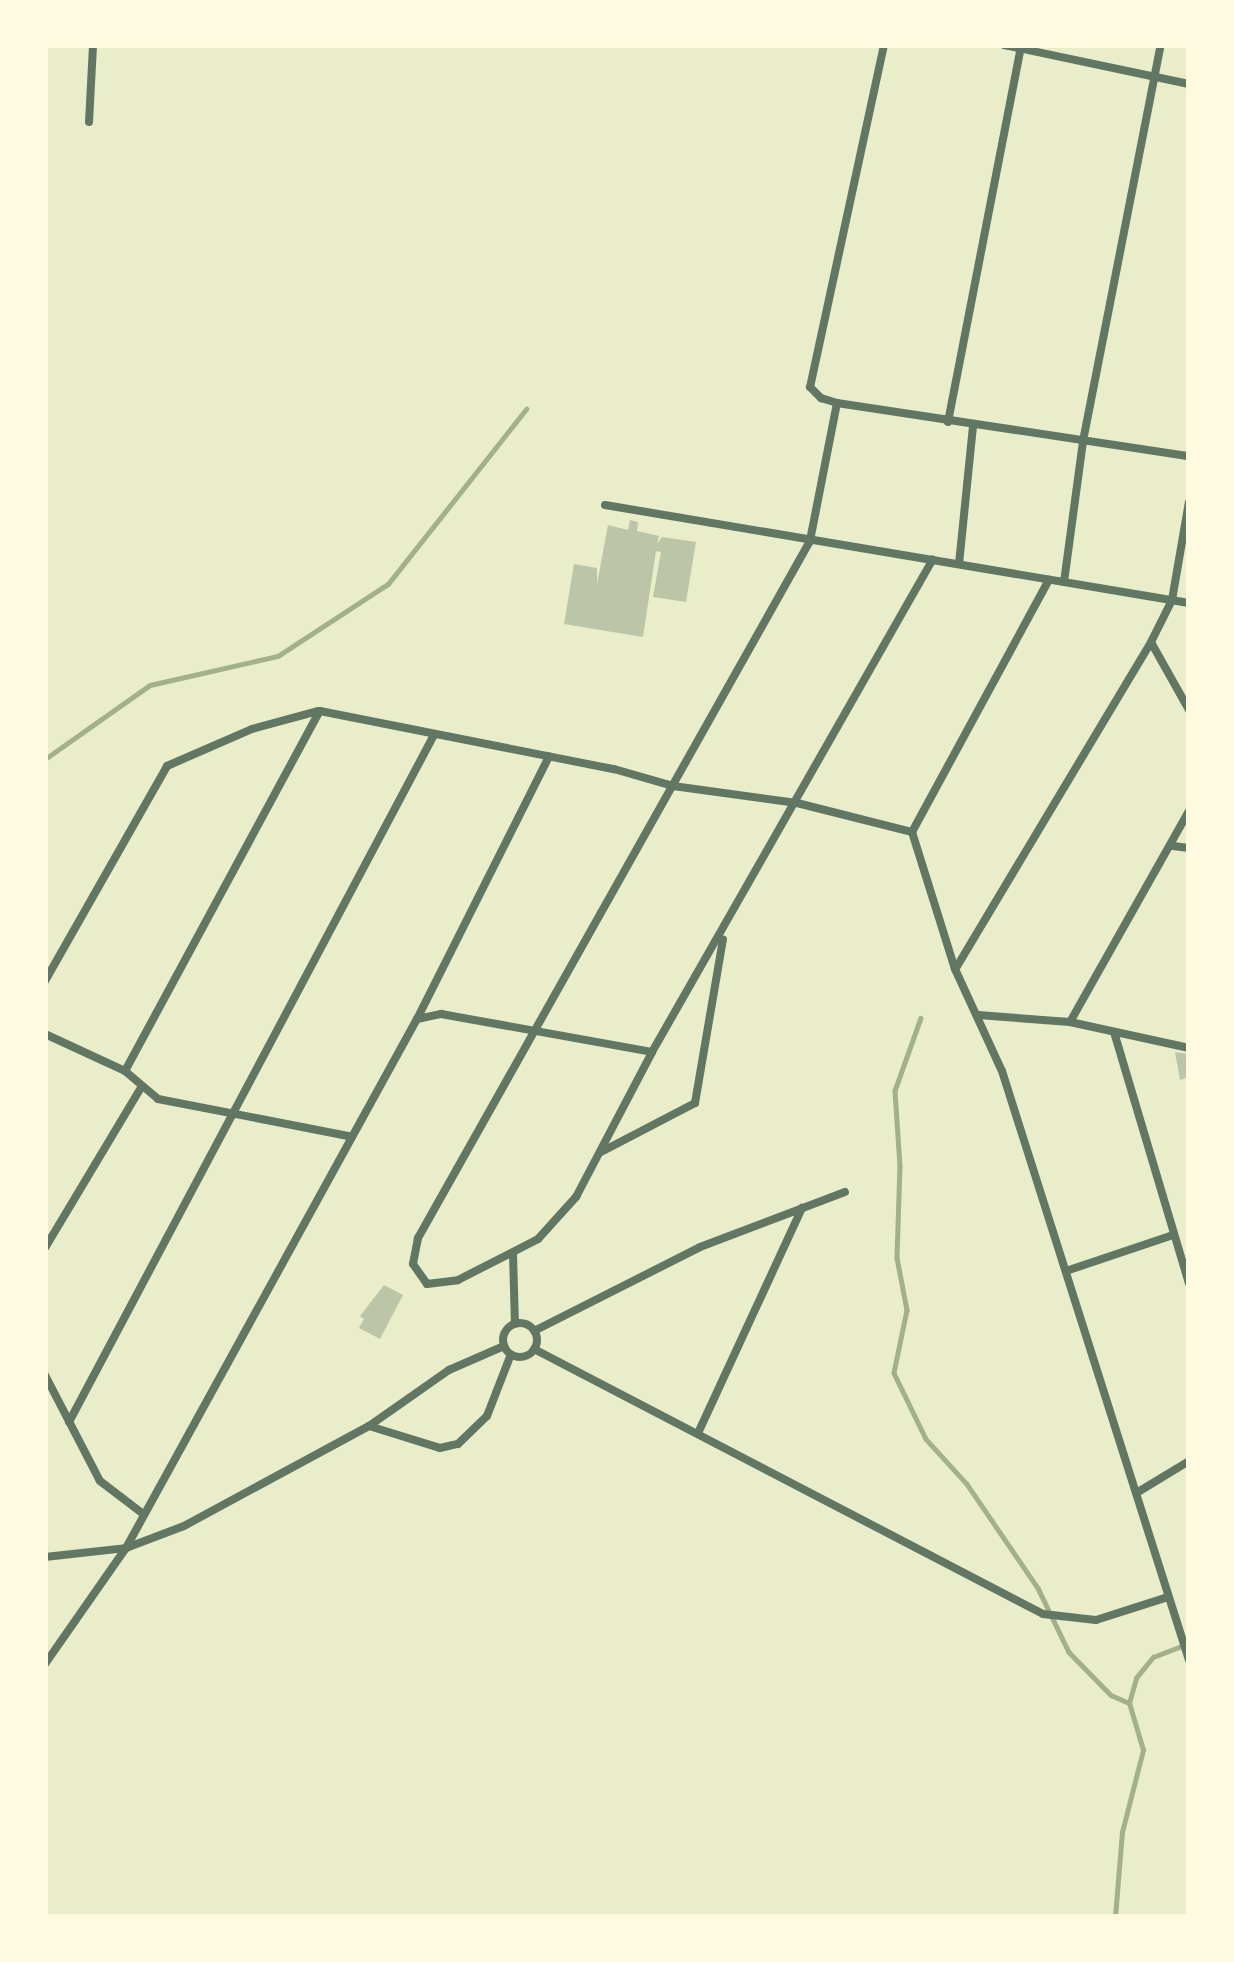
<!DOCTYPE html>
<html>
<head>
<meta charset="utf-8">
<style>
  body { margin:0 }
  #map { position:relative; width:1234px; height:1962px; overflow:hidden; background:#e9edc9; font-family:"Titillium Web",sans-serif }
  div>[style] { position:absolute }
  .stream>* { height:4.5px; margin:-2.25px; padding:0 2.25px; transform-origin:2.25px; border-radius:2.25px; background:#a3b18a }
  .building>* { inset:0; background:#bcc5a7 }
  .minor>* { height:8px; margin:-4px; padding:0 4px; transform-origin:4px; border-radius:4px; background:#617663 }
  .minor>.ring { margin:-4px; padding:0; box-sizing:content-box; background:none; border:8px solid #617663; border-radius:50% }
  span { translate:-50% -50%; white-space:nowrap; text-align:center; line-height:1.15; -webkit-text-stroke:12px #fefae0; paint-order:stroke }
  .frame { position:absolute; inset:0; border:48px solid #fefae0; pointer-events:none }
</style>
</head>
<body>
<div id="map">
  <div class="stream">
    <div style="left:45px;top:759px;width:128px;rotate:-35.2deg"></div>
    <div style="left:150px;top:685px;width:131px;rotate:-12.8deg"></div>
    <div style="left:278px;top:656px;width:131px;rotate:-33.2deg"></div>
    <div style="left:388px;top:584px;width:223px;rotate:-51.7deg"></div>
    <div style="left:921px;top:1018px;width:77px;rotate:109.6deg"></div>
    <div style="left:895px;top:1091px;width:75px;rotate:86.2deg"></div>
    <div style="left:900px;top:1166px;width:92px;rotate:91.9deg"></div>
    <div style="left:897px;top:1258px;width:53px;rotate:79.1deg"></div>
    <div style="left:907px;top:1310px;width:64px;rotate:101.7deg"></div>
    <div style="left:894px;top:1373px;width:73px;rotate:64.1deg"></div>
    <div style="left:926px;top:1439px;width:61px;rotate:47.7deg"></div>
    <div style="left:967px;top:1484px;width:126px;rotate:55.7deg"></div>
    <div style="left:1038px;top:1588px;width:71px;rotate:64.2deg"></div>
    <div style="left:1069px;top:1652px;width:60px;rotate:45.7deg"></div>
    <div style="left:1111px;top:1695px;width:20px;rotate:24deg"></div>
    <div style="left:1115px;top:1917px;width:85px;rotate:-85.3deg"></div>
    <div style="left:1122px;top:1832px;width:85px;rotate:-75.6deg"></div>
    <div style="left:1143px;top:1750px;width:49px;rotate:-106.6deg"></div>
    <div style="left:1129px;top:1703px;width:26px;rotate:-74deg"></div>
    <div style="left:1136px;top:1678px;width:27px;rotate:-51deg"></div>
    <div style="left:1153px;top:1657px;width:39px;rotate:-21deg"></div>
  </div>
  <div class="building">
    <div style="clip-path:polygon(630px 520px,638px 522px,637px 531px,659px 536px,657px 544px,662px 537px,696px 542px,686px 602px,653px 597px,661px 552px,656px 551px,643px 637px,564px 624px,574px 564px,597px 568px,597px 584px,608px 525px,628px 530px)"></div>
    <div style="clip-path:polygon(1175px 1052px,1188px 1054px,1189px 1077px,1180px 1080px)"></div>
    <div style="clip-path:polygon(384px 1285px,403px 1295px,380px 1339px,359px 1328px,364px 1319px,360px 1316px)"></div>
  </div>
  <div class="minor">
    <div style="left:884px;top:45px;width:350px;rotate:102.2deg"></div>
    <div style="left:810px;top:387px;width:16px;rotate:45deg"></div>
    <div style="left:821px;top:398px;width:17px;rotate:17deg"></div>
    <div style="left:837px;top:403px;width:356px;rotate:8.6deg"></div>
    <div style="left:1004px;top:45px;width:189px;rotate:11.9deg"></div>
    <div style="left:89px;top:122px;width:77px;rotate:-87deg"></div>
    <div style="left:837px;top:403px;width:141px;rotate:101.1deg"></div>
    <div style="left:810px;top:541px;width:800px;rotate:119.35deg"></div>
    <div style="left:418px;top:1238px;width:26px;rotate:101deg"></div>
    <div style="left:413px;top:1264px;width:24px;rotate:55deg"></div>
    <div style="left:427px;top:1284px;width:31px;rotate:-7deg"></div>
    <div style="left:458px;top:1280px;width:90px;rotate:-27.1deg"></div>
    <div style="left:538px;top:1239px;width:57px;rotate:-47.9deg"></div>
    <div style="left:576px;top:1197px;width:164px;rotate:-62.3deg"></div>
    <div style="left:652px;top:1052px;width:567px;rotate:-60.32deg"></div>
    <div style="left:948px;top:422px;width:384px;rotate:-79deg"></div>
    <div style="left:605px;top:505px;width:592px;rotate:9.53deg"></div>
    <div style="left:959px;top:564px;width:140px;rotate:-84.2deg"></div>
    <div style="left:1064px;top:582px;width:142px;rotate:-82.3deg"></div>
    <div style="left:1083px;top:441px;width:404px;rotate:-78.9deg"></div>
    <div style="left:1152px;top:644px;width:76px;rotate:60.7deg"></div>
    <div style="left:912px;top:832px;width:144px;rotate:72.6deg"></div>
    <div style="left:955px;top:969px;width:112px;rotate:65.3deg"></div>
    <div style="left:1002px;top:1071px;width:618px;rotate:72.39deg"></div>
    <div style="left:912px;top:832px;width:287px;rotate:-61.5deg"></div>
    <div style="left:1173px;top:846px;width:16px;rotate:7deg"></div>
    <div style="left:956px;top:968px;width:380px;rotate:-59.1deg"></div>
    <div style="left:1151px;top:642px;width:47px;rotate:-63.4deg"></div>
    <div style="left:1172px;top:600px;width:99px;rotate:-80.2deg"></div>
    <div style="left:45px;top:981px;width:247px;rotate:-60.4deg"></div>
    <div style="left:167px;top:766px;width:93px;rotate:-23.5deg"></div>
    <div style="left:252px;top:729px;width:68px;rotate:-15.3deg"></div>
    <div style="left:978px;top:1015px;width:92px;rotate:4.4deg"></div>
    <div style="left:1070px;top:1022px;width:122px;rotate:12.3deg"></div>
    <div style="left:417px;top:1019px;width:25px;rotate:-12deg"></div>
    <div style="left:441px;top:1014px;width:214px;rotate:10.2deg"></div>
    <div style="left:1070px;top:1022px;width:242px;rotate:-60.6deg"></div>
    <div style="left:1114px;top:1032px;width:262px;rotate:73.4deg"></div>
    <div style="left:45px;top:1034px;width:88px;rotate:24.8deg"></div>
    <div style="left:125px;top:1071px;width:43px;rotate:40.3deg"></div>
    <div style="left:158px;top:1099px;width:195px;rotate:11deg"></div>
    <div style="left:125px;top:1071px;width:409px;rotate:-61.6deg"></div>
    <div style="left:320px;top:711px;width:300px;rotate:11.2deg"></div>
    <div style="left:614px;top:769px;width:61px;rotate:16.1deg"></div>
    <div style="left:673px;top:786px;width:125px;rotate:7.8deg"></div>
    <div style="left:797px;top:803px;width:119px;rotate:14.2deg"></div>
    <div style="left:601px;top:1152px;width:106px;rotate:-27.5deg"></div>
    <div style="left:695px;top:1103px;width:166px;rotate:-80.3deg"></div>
    <div style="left:45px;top:1248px;width:185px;rotate:-59.1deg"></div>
    <div style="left:513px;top:1254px;width:70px;rotate:88.4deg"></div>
    <div style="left:1066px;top:1271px;width:113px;rotate:-18.6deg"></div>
    <div class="ring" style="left:503px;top:1323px;width:26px;height:26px"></div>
    <div style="left:534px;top:1331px;width:186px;rotate:-26.8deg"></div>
    <div style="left:700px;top:1247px;width:155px;rotate:-20.8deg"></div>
    <div style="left:534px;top:1349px;width:574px;rotate:27.5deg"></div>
    <div style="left:1043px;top:1614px;width:53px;rotate:6.5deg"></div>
    <div style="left:1096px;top:1620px;width:76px;rotate:-17.7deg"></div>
    <div style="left:45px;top:1375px;width:119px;rotate:62.6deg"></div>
    <div style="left:100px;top:1481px;width:53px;rotate:37.3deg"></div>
    <div style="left:69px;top:1422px;width:778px;rotate:-62.02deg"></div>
    <div style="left:369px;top:1426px;width:98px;rotate:-35deg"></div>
    <div style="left:449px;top:1370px;width:60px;rotate:-23.6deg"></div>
    <div style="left:699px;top:1431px;width:246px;rotate:-65.2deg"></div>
    <div style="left:1138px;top:1492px;width:60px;rotate:-31.3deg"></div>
    <div style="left:45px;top:1557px;width:81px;rotate:-6.3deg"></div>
    <div style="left:126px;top:1548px;width:62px;rotate:-20.8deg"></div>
    <div style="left:184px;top:1526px;width:210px;rotate:-28.4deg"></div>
    <div style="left:369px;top:1426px;width:74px;rotate:17.2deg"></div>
    <div style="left:440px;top:1448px;width:18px;rotate:-13deg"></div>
    <div style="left:458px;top:1444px;width:40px;rotate:-44deg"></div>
    <div style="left:487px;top:1416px;width:66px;rotate:-68.8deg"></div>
    <div style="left:45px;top:1664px;width:141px;rotate:-55.1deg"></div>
    <div style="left:126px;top:1548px;width:604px;rotate:-61.19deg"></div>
    <div style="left:417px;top:1019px;width:294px;rotate:-63.3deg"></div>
  </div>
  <div class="frame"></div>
</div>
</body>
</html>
